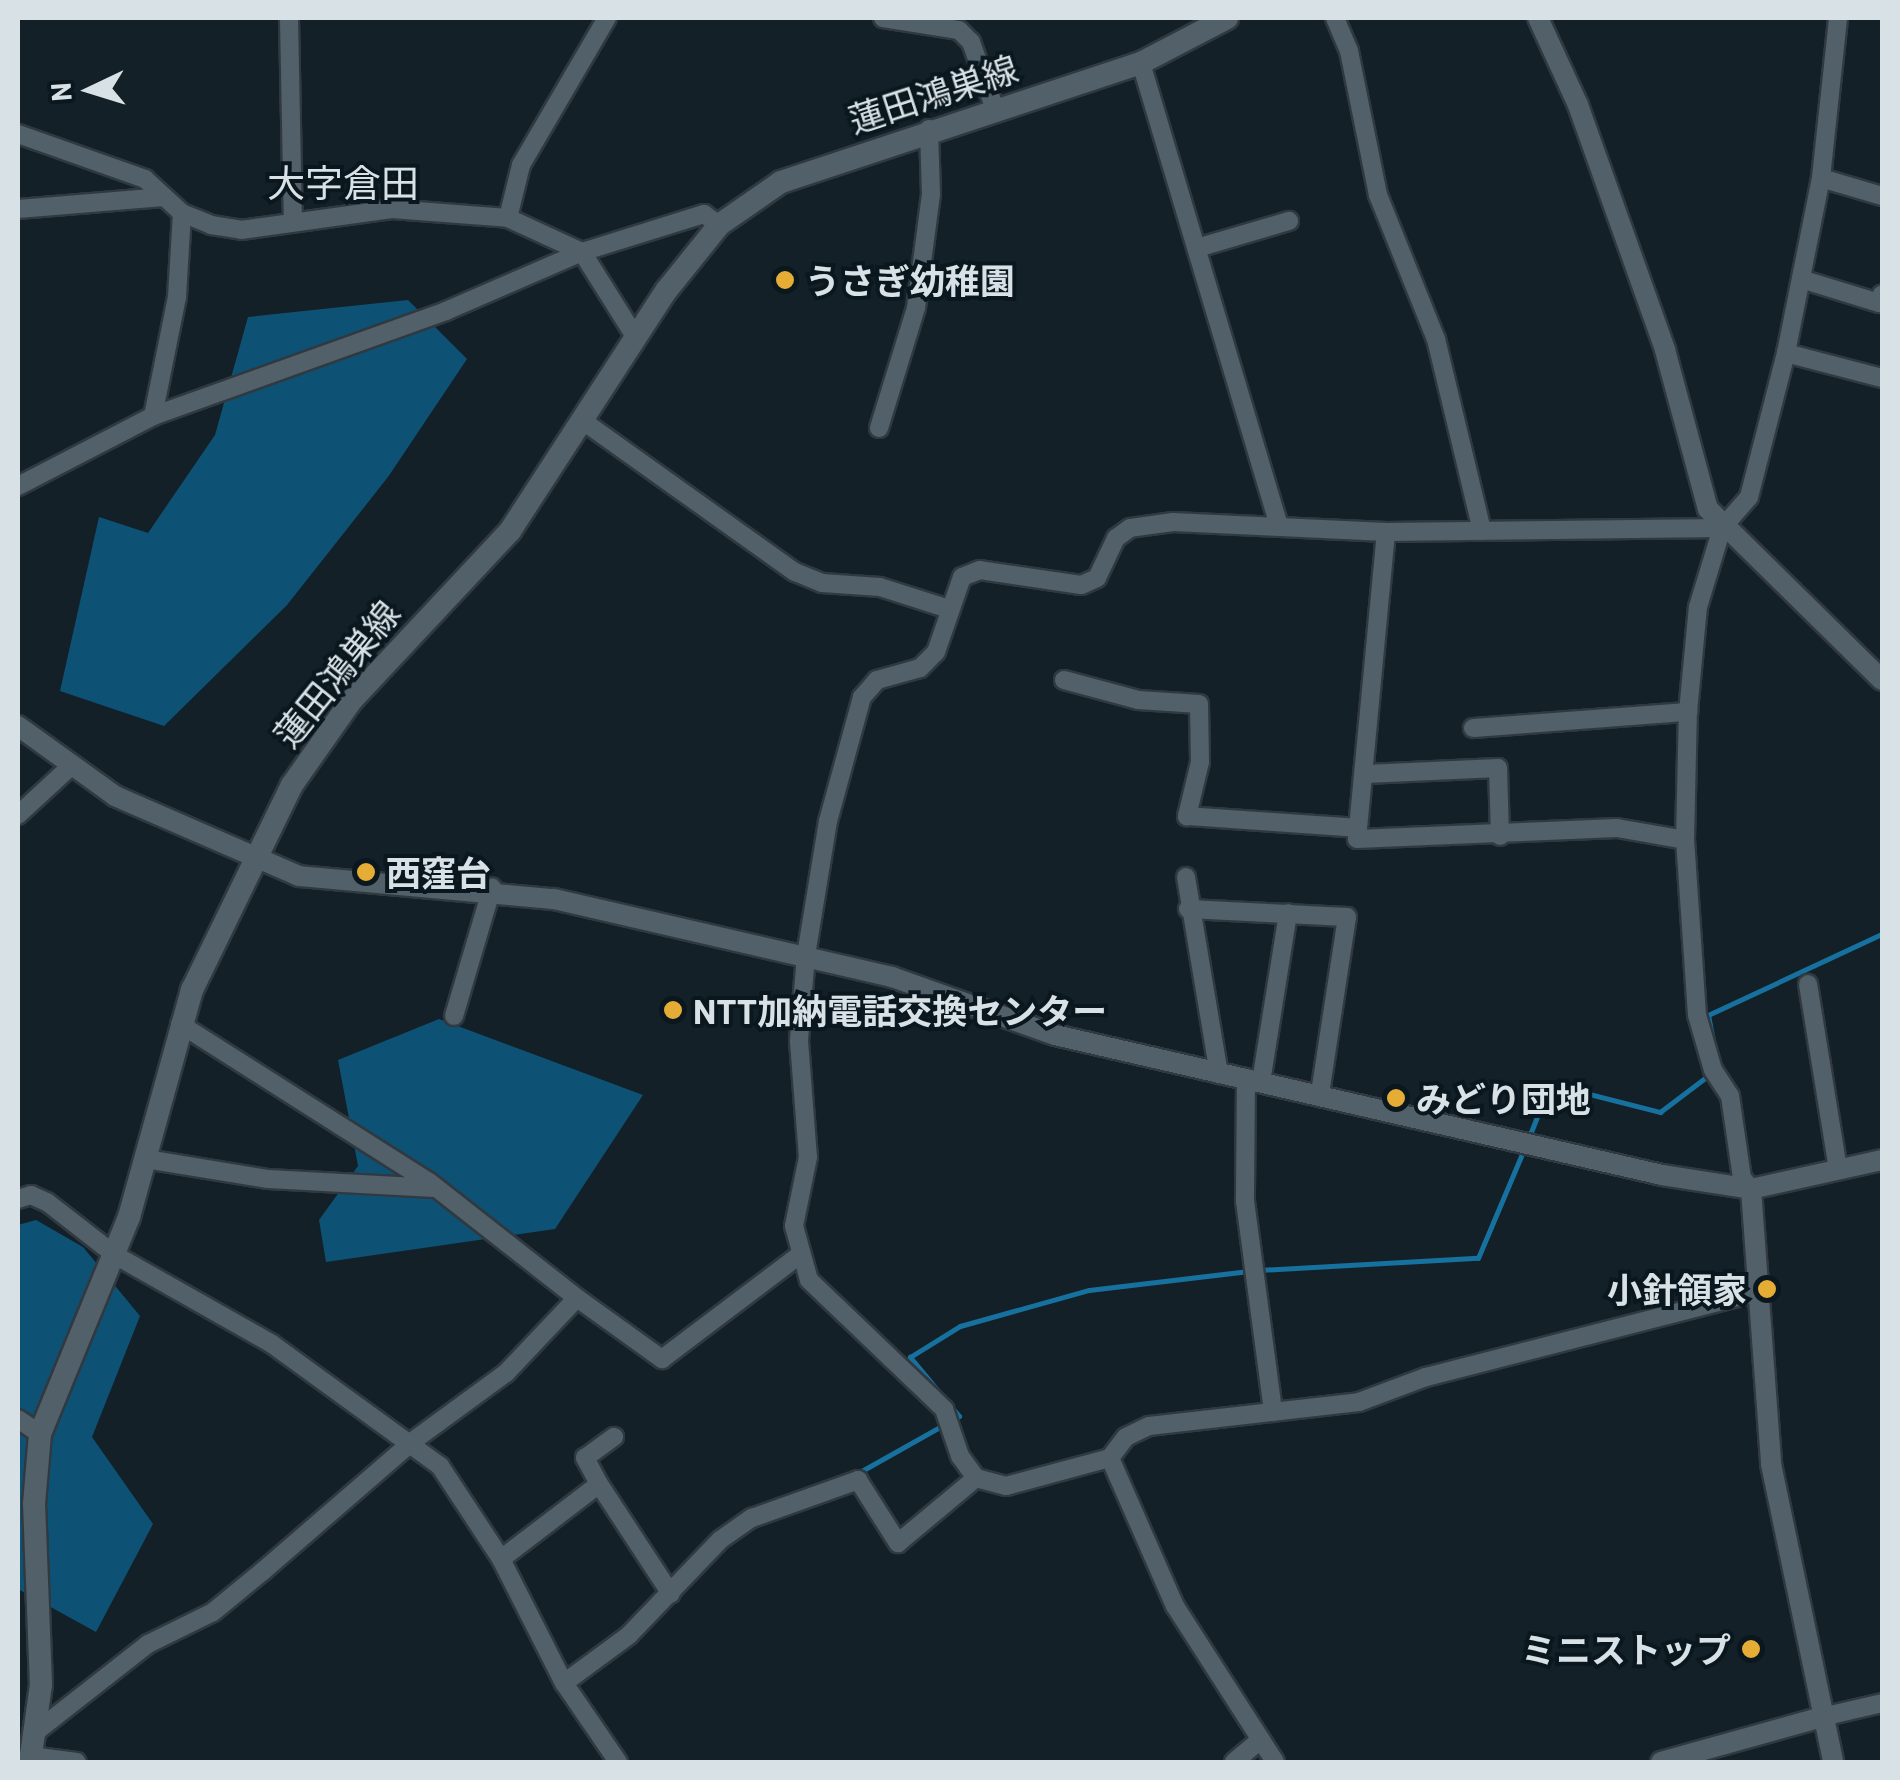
<!DOCTYPE html>
<html>
<head>
<meta charset="utf-8">
<style>
  body { margin:0 }
  #map { position:relative; width:1900px; height:1780px; overflow:hidden; background:#132028; font-family:Barlow,"Noto Sans JP",sans-serif }
  div>[style] { position:absolute }
  .forest>* { inset:0; background:#0d5275 }
  .stream>* { height:5px; margin:-2.5px; padding:0 2.5px; transform-origin:2.5px; border-radius:2.5px; background:#17719f }
  .roads { filter:drop-shadow(2px 0 #303940) drop-shadow(-2px 0 #303940) drop-shadow(0 2px #303940) drop-shadow(0 -2px #303940) }
  .minor>* { height:18px; margin:-9px; padding:0 9px; transform-origin:9px; border-radius:9px; background:#52606a }
  .tertiary>* { height:20px; margin:-10px; padding:0 10px; transform-origin:10px; border-radius:10px; background:#52606a }
  .secondary>* { height:22px; margin:-11px; padding:0 11px; transform-origin:11px; border-radius:11px; background:#52606a }
  .dots>* { width:28px; height:28px; translate:-50% -50%; box-sizing:border-box; border:5px solid #0a171e; border-radius:50% }
  span { translate:-50% -50%; white-space:nowrap; text-align:center; line-height:1.15; -webkit-text-stroke:8px #0a171e; paint-order:stroke }
  .street-label { font-size:35px; color:#d8e1e6 }
  .poi-label { font-size:35px; color:#d8e1e6; font-weight:700 }
  .left { translate:0 -50%; text-align:left }
  .right { translate:-100% -50%; text-align:right }
  .neighbourhood-label { font-size:38px; color:#d8e1e6 }
  .frame { position:absolute; inset:0; border:20px solid #d8e1e6; pointer-events:none }
  .north { position:absolute; left:40px; top:40px; width:100px; height:100px; -webkit-text-stroke:8px #0a171e; paint-order:stroke; rotate:266deg; font-size:28px; font-weight:700; line-height:40px; text-align:center; color:#d8e1e6 }
  .north::after { content:''; display:block; margin:auto; width:35px; height:45px; background:#d8e1e6; clip-path:polygon(50% 0,100% 100%,50% 72%,0 100%) }
</style>
</head>
<body>
<div id="map">
  <div class="forest">
    <div style="clip-path:polygon(408px 300px,467px 359px,388px 477px,287px 605px,164px 726px,60px 691px,99px 517px,148px 533px,215px 435px,248px 317px)"></div>
    <div style="clip-path:polygon(439px 1019px,643px 1095px,555px 1229px,326px 1262px,319px 1220px,358px 1166px,338px 1060px)"></div>
    <div style="clip-path:polygon(36px 1220px,83px 1247px,140px 1316px,92px 1437px,153px 1524px,96px 1632px,18px 1589px,18px 1225px)"></div>
  </div>
  <div class="stream">
    <div style="left:1718px;top:1066px;width:52px;rotate:-101.1deg"></div>
    <div style="left:1708px;top:1015px;width:192px;rotate:-25deg"></div>
    <div style="left:1529px;top:1137px;width:57px;rotate:-68.4deg"></div>
    <div style="left:1550px;top:1084px;width:114px;rotate:14.3deg"></div>
    <div style="left:1660px;top:1112px;width:63px;rotate:-37.2deg"></div>
    <div style="left:1260px;top:1270px;width:218px;rotate:-3.2deg"></div>
    <div style="left:1478px;top:1258px;width:121px;rotate:-67.1deg"></div>
    <div style="left:858px;top:1473px;width:116px;rotate:-29.4deg"></div>
    <div style="left:959px;top:1416px;width:77px;rotate:-129.7deg"></div>
    <div style="left:910px;top:1357px;width:59px;rotate:-31.8deg"></div>
    <div style="left:960px;top:1326px;width:134px;rotate:-15.6deg"></div>
    <div style="left:1089px;top:1290px;width:161px;rotate:-6.8deg"></div>
  </div>
  <div class="roads">
    <div class="minor">
      <div style="left:289px;top:18px;width:201px;rotate:88.9deg"></div>
      <div style="left:883px;top:18px;width:77px;rotate:9deg"></div>
      <div style="left:959px;top:30px;width:17px;rotate:45deg"></div>
      <div style="left:971px;top:42px;width:71px;rotate:70.3deg"></div>
      <div style="left:1335px;top:18px;width:36px;rotate:67deg"></div>
      <div style="left:1349px;top:51px;width:147px;rotate:78.6deg"></div>
      <div style="left:1378px;top:195px;width:155px;rotate:68.1deg"></div>
      <div style="left:1436px;top:339px;width:197px;rotate:76.5deg"></div>
      <div style="left:1141px;top:63px;width:480px;rotate:73.4deg"></div>
      <div style="left:18px;top:134px;width:135px;rotate:19.5deg"></div>
      <div style="left:145px;top:179px;width:50px;rotate:42.6deg"></div>
      <div style="left:182px;top:213px;width:31px;rotate:22deg"></div>
      <div style="left:211px;top:225px;width:30px;rotate:9deg"></div>
      <div style="left:241px;top:230px;width:152px;rotate:-7.9deg"></div>
      <div style="left:392px;top:209px;width:116px;rotate:4.4deg"></div>
      <div style="left:508px;top:218px;width:81px;rotate:24.7deg"></div>
      <div style="left:582px;top:252px;width:102px;rotate:57.9deg"></div>
      <div style="left:1821px;top:178px;width:64px;rotate:16.4deg"></div>
      <div style="left:18px;top:209px;width:146px;rotate:-4.7deg"></div>
      <div style="left:508px;top:218px;width:55px;rotate:-76.2deg"></div>
      <div style="left:521px;top:165px;width:170px;rotate:-59.7deg"></div>
      <div style="left:1197px;top:248px;width:96px;rotate:-16.4deg"></div>
      <div style="left:1801px;top:279px;width:82px;rotate:17.1deg"></div>
      <div style="left:1879px;top:303px;width:9px;rotate:-72deg"></div>
      <div style="left:1786px;top:353px;width:99px;rotate:14.6deg"></div>
      <div style="left:153px;top:416px;width:121px;rotate:-78.6deg"></div>
      <div style="left:177px;top:297px;width:84px;rotate:-86.6deg"></div>
      <div style="left:583px;top:421px;width:260px;rotate:35.5deg"></div>
      <div style="left:795px;top:572px;width:29px;rotate:22deg"></div>
      <div style="left:822px;top:583px;width:58px;rotate:3.9deg"></div>
      <div style="left:880px;top:587px;width:72px;rotate:17.7deg"></div>
      <div style="left:879px;top:428px;width:126px;rotate:-72.9deg"></div>
      <div style="left:916px;top:308px;width:115px;rotate:-82.5deg"></div>
      <div style="left:931px;top:194px;width:65px;rotate:-91.8deg"></div>
      <div style="left:18px;top:486px;width:152px;rotate:-27.4deg"></div>
      <div style="left:153px;top:416px;width:311px;rotate:-19.7deg"></div>
      <div style="left:446px;top:311px;width:148px;rotate:-23.5deg"></div>
      <div style="left:582px;top:252px;width:128px;rotate:-17.3deg"></div>
      <div style="left:704px;top:214px;width:19px;rotate:36deg"></div>
      <div style="left:1722px;top:528px;width:336px;rotate:179.3deg"></div>
      <div style="left:1386px;top:532px;width:213px;rotate:-177.3deg"></div>
      <div style="left:1173px;top:522px;width:43px;rotate:172.1deg"></div>
      <div style="left:1130px;top:528px;width:17px;rotate:144deg"></div>
      <div style="left:1116px;top:538px;width:44px;rotate:115.4deg"></div>
      <div style="left:1097px;top:578px;width:17px;rotate:156deg"></div>
      <div style="left:1081px;top:585px;width:102px;rotate:-171.6deg"></div>
      <div style="left:980px;top:570px;width:19px;rotate:159deg"></div>
      <div style="left:962px;top:577px;width:79px;rotate:109.1deg"></div>
      <div style="left:936px;top:652px;width:23px;rotate:135deg"></div>
      <div style="left:920px;top:668px;width:45px;rotate:164.4deg"></div>
      <div style="left:877px;top:680px;width:23px;rotate:131deg"></div>
      <div style="left:862px;top:697px;width:129px;rotate:105.3deg"></div>
      <div style="left:828px;top:821px;width:136px;rotate:99.3deg"></div>
      <div style="left:806px;top:955px;width:86px;rotate:94.7deg"></div>
      <div style="left:799px;top:1041px;width:116px;rotate:85.6deg"></div>
      <div style="left:808px;top:1157px;width:70px;rotate:101.5deg"></div>
      <div style="left:794px;top:1226px;width:56px;rotate:74.5deg"></div>
      <div style="left:809px;top:1280px;width:187px;rotate:43.7deg"></div>
      <div style="left:944px;top:1409px;width:50px;rotate:71.2deg"></div>
      <div style="left:960px;top:1456px;width:27px;rotate:54deg"></div>
      <div style="left:976px;top:1478px;width:31px;rotate:15deg"></div>
      <div style="left:1006px;top:1486px;width:108px;rotate:-15.1deg"></div>
      <div style="left:1110px;top:1458px;width:26px;rotate:-53deg"></div>
      <div style="left:1126px;top:1437px;width:25px;rotate:-26deg"></div>
      <div style="left:1149px;top:1426px;width:211px;rotate:-6.5deg"></div>
      <div style="left:1359px;top:1402px;width:72px;rotate:-20.5deg"></div>
      <div style="left:1426px;top:1377px;width:342px;rotate:-14.4deg"></div>
      <div style="left:1386px;top:532px;width:308px;rotate:95.4deg"></div>
      <div style="left:1357px;top:839px;width:260px;rotate:-2.4deg"></div>
      <div style="left:1617px;top:828px;width:69px;rotate:10deg"></div>
      <div style="left:1064px;top:680px;width:77px;rotate:15.1deg"></div>
      <div style="left:1138px;top:700px;width:61px;rotate:3.8deg"></div>
      <div style="left:1199px;top:704px;width:58px;rotate:89deg"></div>
      <div style="left:1200px;top:762px;width:56px;rotate:103.5deg"></div>
      <div style="left:1187px;top:816px;width:171px;rotate:4deg"></div>
      <div style="left:1473px;top:728px;width:216px;rotate:-4.3deg"></div>
      <div style="left:1366px;top:774px;width:132px;rotate:-2.6deg"></div>
      <div style="left:1498px;top:768px;width:68px;rotate:88.3deg"></div>
      <div style="left:18px;top:815px;width:69px;rotate:-42.7deg"></div>
      <div style="left:1186px;top:877px;width:200px;rotate:80.5deg"></div>
      <div style="left:1188px;top:909px;width:159px;rotate:2.9deg"></div>
      <div style="left:1347px;top:917px;width:178px;rotate:98.7deg"></div>
      <div style="left:1808px;top:984px;width:188px;rotate:80.8deg"></div>
      <div style="left:454px;top:1016px;width:134px;rotate:-73.5deg"></div>
      <div style="left:180px;top:1024px;width:295px;rotate:32.4deg"></div>
      <div style="left:429px;top:1182px;width:188px;rotate:38.1deg"></div>
      <div style="left:1246px;top:1079px;width:122px;rotate:90.5deg"></div>
      <div style="left:1245px;top:1201px;width:213px;rotate:82.4deg"></div>
      <div style="left:1261px;top:1082px;width:171px;rotate:-80.9deg"></div>
      <div style="left:146px;top:1159px;width:124px;rotate:9.3deg"></div>
      <div style="left:268px;top:1179px;width:167px;rotate:3.1deg"></div>
      <div style="left:1751px;top:1189px;width:14px;rotate:-129deg"></div>
      <div style="left:1742px;top:1178px;width:83px;rotate:-98.3deg"></div>
      <div style="left:1730px;top:1096px;width:31px;rotate:-123deg"></div>
      <div style="left:1713px;top:1070px;width:57px;rotate:-106.2deg"></div>
      <div style="left:1697px;top:1015px;width:175px;rotate:-93.9deg"></div>
      <div style="left:1685px;top:840px;width:128px;rotate:-88.7deg"></div>
      <div style="left:1688px;top:712px;width:105px;rotate:-84.6deg"></div>
      <div style="left:1698px;top:607px;width:83px;rotate:-73.1deg"></div>
      <div style="left:1722px;top:528px;width:41px;rotate:-48.9deg"></div>
      <div style="left:1749px;top:497px;width:149px;rotate:-75.6deg"></div>
      <div style="left:1786px;top:353px;width:178px;rotate:-78.7deg"></div>
      <div style="left:1821px;top:178px;width:161px;rotate:-83.9deg"></div>
      <div style="left:18px;top:1199px;width:14px;rotate:-17deg"></div>
      <div style="left:31px;top:1195px;width:17px;rotate:24deg"></div>
      <div style="left:47px;top:1202px;width:86px;rotate:37.9deg"></div>
      <div style="left:115px;top:1255px;width:180px;rotate:29.5deg"></div>
      <div style="left:272px;top:1344px;width:208px;rotate:36deg"></div>
      <div style="left:440px;top:1466px;width:111px;rotate:56.7deg"></div>
      <div style="left:501px;top:1559px;width:139px;rotate:63.1deg"></div>
      <div style="left:564px;top:1683px;width:96px;rotate:55.6deg"></div>
      <div style="left:18px;top:1419px;width:27px;rotate:34deg"></div>
      <div style="left:1110px;top:1458px;width:162px;rotate:66.3deg"></div>
      <div style="left:1175px;top:1606px;width:185px;rotate:57.3deg"></div>
      <div style="left:599px;top:1484px;width:131px;rotate:56.8deg"></div>
      <div style="left:501px;top:1559px;width:123px;rotate:-37.4deg"></div>
      <div style="left:599px;top:1484px;width:30px;rotate:-118deg"></div>
      <div style="left:585px;top:1458px;width:36px;rotate:-36deg"></div>
      <div style="left:564px;top:1683px;width:81px;rotate:-36.4deg"></div>
      <div style="left:629px;top:1635px;width:132px;rotate:-46.2deg"></div>
      <div style="left:720px;top:1540px;width:39px;rotate:-35deg"></div>
      <div style="left:752px;top:1518px;width:113px;rotate:-19.7deg"></div>
      <div style="left:858px;top:1480px;width:75px;rotate:57.6deg"></div>
      <div style="left:898px;top:1543px;width:102px;rotate:-39.8deg"></div>
      <div style="left:1822px;top:1717px;width:62px;rotate:-13.1deg"></div>
      <div style="left:37px;top:1731px;width:141px;rotate:-38.1deg"></div>
      <div style="left:148px;top:1644px;width:72px;rotate:-26.2deg"></div>
      <div style="left:213px;top:1612px;width:65px;rotate:-39.4deg"></div>
      <div style="left:263px;top:1571px;width:198px;rotate:-40.9deg"></div>
      <div style="left:413px;top:1441px;width:115px;rotate:-36.2deg"></div>
      <div style="left:506px;top:1373px;width:103px;rotate:-46.6deg"></div>
      <div style="left:577px;top:1298px;width:105px;rotate:35.7deg"></div>
      <div style="left:662px;top:1359px;width:171px;rotate:-37.1deg"></div>
      <div style="left:21px;top:1762px;width:12px;rotate:-31deg"></div>
      <div style="left:31px;top:1756px;width:46px;rotate:7.4deg"></div>
      <div style="left:1234px;top:1762px;width:35px;rotate:-40deg"></div>
    </div>
    <div class="tertiary">
      <div style="left:1538px;top:18px;width:96px;rotate:65.3deg"></div>
      <div style="left:1578px;top:105px;width:260px;rotate:70.4deg"></div>
      <div style="left:1665px;top:350px;width:165px;rotate:74.9deg"></div>
      <div style="left:1708px;top:509px;width:244px;rotate:44.5deg"></div>
      <div style="left:18px;top:726px;width:120px;rotate:35.8deg"></div>
      <div style="left:115px;top:796px;width:201px;rotate:23.5deg"></div>
      <div style="left:299px;top:876px;width:256px;rotate:5.2deg"></div>
      <div style="left:554px;top:899px;width:347px;rotate:13deg"></div>
      <div style="left:892px;top:977px;width:173px;rotate:19.6deg"></div>
      <div style="left:1055px;top:1035px;width:623px;rotate:12.99deg"></div>
      <div style="left:1662px;top:1175px;width:90px;rotate:8.9deg"></div>
      <div style="left:1751px;top:1189px;width:134px;rotate:-12.5deg"></div>
      <div style="left:1751px;top:1189px;width:276px;rotate:85.8deg"></div>
      <div style="left:1771px;top:1464px;width:304px;rotate:78.2deg"></div>
      <div style="left:1661px;top:1762px;width:167px;rotate:-15.6deg"></div>
    </div>
    <div class="secondary">
      <div style="left:30px;top:1762px;width:78px;rotate:-81.9deg"></div>
      <div style="left:41px;top:1685px;width:181px;rotate:-92.2deg"></div>
      <div style="left:34px;top:1504px;width:70px;rotate:-85.1deg"></div>
      <div style="left:40px;top:1434px;width:235px;rotate:-67.7deg"></div>
      <div style="left:129px;top:1217px;width:236px;rotate:-74.5deg"></div>
      <div style="left:192px;top:990px;width:228px;rotate:-64deg"></div>
      <div style="left:292px;top:785px;width:103px;rotate:-54.9deg"></div>
      <div style="left:351px;top:701px;width:233px;rotate:-46.9deg"></div>
      <div style="left:510px;top:531px;width:286px;rotate:-57deg"></div>
      <div style="left:666px;top:291px;width:85px;rotate:-51.2deg"></div>
      <div style="left:719px;top:225px;width:75px;rotate:-34.7deg"></div>
      <div style="left:781px;top:182px;width:379px;rotate:-18.3deg"></div>
      <div style="left:1141px;top:63px;width:97px;rotate:-27.6deg"></div>
    </div>
  </div>
  <div class="dots">
    <div style="left:785px;top:280px;background:#e5ad35"></div>
    <div style="left:366px;top:872px;background:#e5ad35"></div>
    <div style="left:673px;top:1010px;background:#e5ad35"></div>
    <div style="left:1396px;top:1098px;background:#e5ad35"></div>
    <div style="left:1767px;top:1289px;background:#e5ad35"></div>
    <div style="left:1751px;top:1649px;background:#e5ad35"></div>
  </div>
  <div class="street-label">
    <span style="left:933px;top:93px;rotate:-18deg">蓮田鴻巣線</span>
    <span style="left:336px;top:673px;rotate:-51deg">蓮田鴻巣線</span>
  </div>
  <div class="poi-label">
    <span class="left" style="left:805px;top:280px">うさぎ幼稚園</span>
    <span class="left" style="left:386px;top:872px">西窪台</span>
    <span class="left" style="left:693px;top:1010px">NTT加納電話交換センター</span>
    <span class="left" style="left:1416px;top:1098px">みどり団地</span>
    <span class="right" style="left:1747px;top:1289px">小針領家</span>
    <span class="right" style="left:1731px;top:1649px">ミニストップ</span>
  </div>
  <div class="neighbourhood-label">
    <span style="left:343px;top:183px">大字倉田</span>
  </div>
  <div class="frame"></div>
  <div class="north">N</div>
</div>
</body>
</html>
